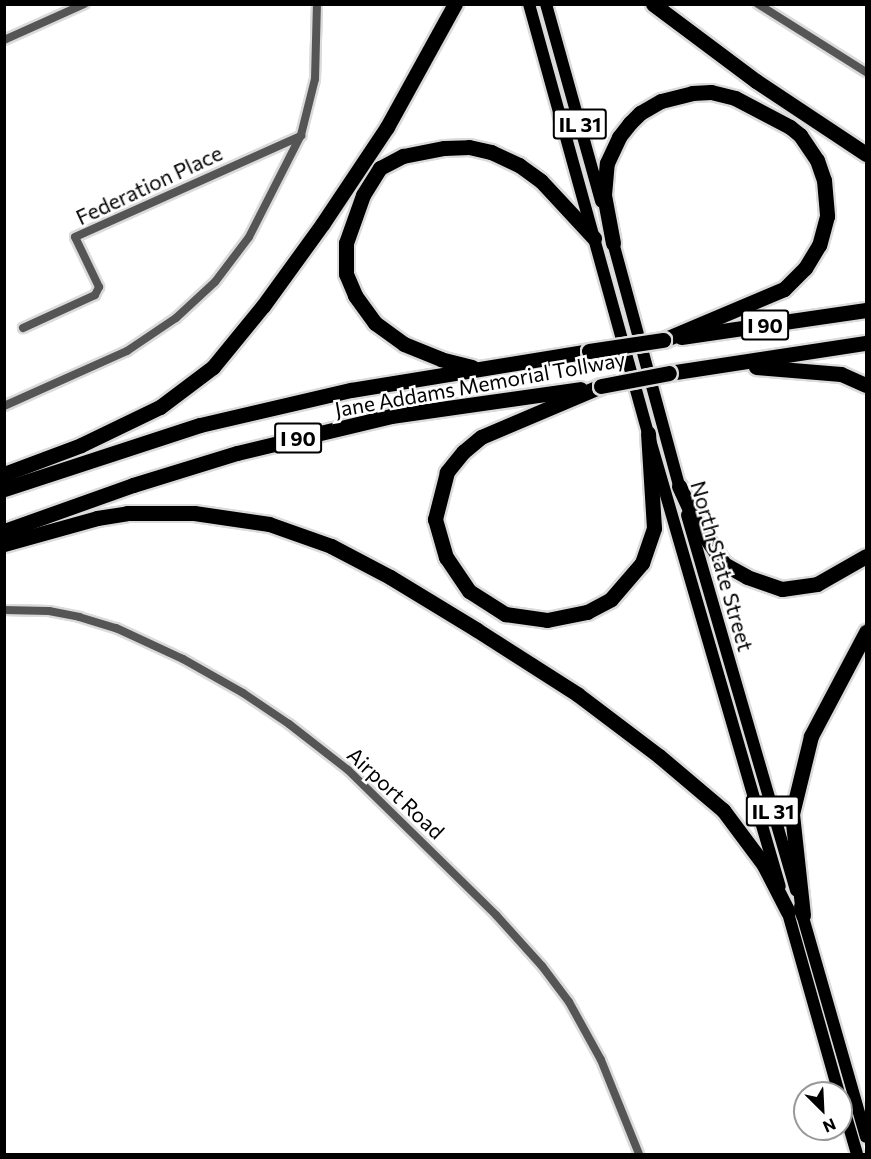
<!DOCTYPE html>
<html>
<head>
<meta charset="utf-8">
<style>
  body { margin:0 }
  #map { position:relative; width:871px; height:1159px; overflow:hidden; background:#fff; font-family:Commissioner,sans-serif }
  div>[style] { position:absolute }
  .roads { filter:drop-shadow(2px 0 #dbdbdb) drop-shadow(-2px 0 #dbdbdb) drop-shadow(0 2px #dbdbdb) drop-shadow(0 -2px #dbdbdb) }
  .minor>* { height:8px; margin:-4px; padding:0 4px; transform-origin:4px; border-radius:4px; background:#555 }
  .primary>* { height:12px; margin:-6px; padding:0 6px; transform-origin:6px; border-radius:6px; background:#000 }
  .motorway>* { height:15px; margin:-7.5px; padding:0 7.5px; transform-origin:7.5px; border-radius:7.5px; background:#000 }
  .bridges { filter:drop-shadow(2px 0 #dbdbdb) drop-shadow(-2px 0 #dbdbdb) drop-shadow(0 2px #dbdbdb) drop-shadow(0 -2px #dbdbdb) }
  .motorway-bridge>* { height:15px; margin:-7.5px; padding:0 7.5px; transform-origin:7.5px; border-radius:7.5px; background:#000 }
  span { translate:-50% -50%; white-space:nowrap; text-align:center; line-height:1.15; -webkit-text-stroke:5px #fff; paint-order:stroke }
  .shield-label span { padding:2px 4px; background:#fff; border:2px solid; border-radius:4px; -webkit-text-stroke-width:0 }
  .shield-label { font-size:20px; color:#000; font-weight:700 }
  .street-label { font-size:21px; color:#000 }
  .frame { position:absolute; inset:0; border:6px solid #000; pointer-events:none }
  .north { position:absolute; left:793px; top:1081px; width:60px; height:60px; box-sizing:border-box; background:#fff; border:2px solid #999; border-radius:50%; rotate:156deg; font-size:16px; font-weight:700; line-height:24px; text-align:center; color:#000 }
  .north::after { content:''; display:block; margin:auto; width:21px; height:27px; background:#000; clip-path:polygon(50% 0,100% 100%,50% 72%,0 100%) }
</style>
</head>
<body>
<div id="map">
  <div class="roads">
    <div class="minor">
      <div style="left:758px;top:4px;width:128px;rotate:32.2deg"></div>
      <div style="left:4px;top:40px;width:88px;rotate:-24.2deg"></div>
      <div style="left:23px;top:328px;width:79px;rotate:-24.6deg"></div>
      <div style="left:95px;top:295px;width:9px;rotate:-63deg"></div>
      <div style="left:99px;top:287px;width:55px;rotate:-115.6deg"></div>
      <div style="left:75px;top:237px;width:248px;rotate:-24.1deg"></div>
      <div style="left:4px;top:406px;width:135px;rotate:-24.1deg"></div>
      <div style="left:127px;top:351px;width:59px;rotate:-34deg"></div>
      <div style="left:176px;top:318px;width:53px;rotate:-42.7deg"></div>
      <div style="left:215px;top:282px;width:56px;rotate:-52.9deg"></div>
      <div style="left:249px;top:237px;width:114px;rotate:-63deg"></div>
      <div style="left:301px;top:135px;width:58px;rotate:-76deg"></div>
      <div style="left:315px;top:79px;width:75px;rotate:-88.5deg"></div>
      <div style="left:4px;top:610px;width:45px;rotate:1.3deg"></div>
      <div style="left:49px;top:611px;width:31px;rotate:11deg"></div>
      <div style="left:79px;top:617px;width:39px;rotate:17deg"></div>
      <div style="left:116px;top:628px;width:74px;rotate:24.8deg"></div>
      <div style="left:183px;top:659px;width:69px;rotate:29.5deg"></div>
      <div style="left:243px;top:693px;width:55px;rotate:34deg"></div>
      <div style="left:289px;top:724px;width:75px;rotate:37.9deg"></div>
      <div style="left:348px;top:770px;width:207px;rotate:44.4deg"></div>
      <div style="left:496px;top:915px;width:69px;rotate:48deg"></div>
      <div style="left:542px;top:966px;width:45px;rotate:53.1deg"></div>
      <div style="left:569px;top:1002px;width:66px;rotate:61.1deg"></div>
      <div style="left:601px;top:1060px;width:101px;rotate:68deg"></div>
    </div>
    <div class="primary">
      <div style="left:529px;top:4px;width:445px;rotate:74.5deg"></div>
      <div style="left:648px;top:433px;width:472px;rotate:73.8deg"></div>
      <div style="left:546px;top:4px;width:205px;rotate:74.4deg"></div>
      <div style="left:611px;top:235px;width:267px;rotate:74.8deg"></div>
      <div style="left:687px;top:515px;width:391px;rotate:73.8deg"></div>
      <div style="left:786px;top:906px;width:194px;rotate:74.2deg"></div>
      <div style="left:800px;top:907px;width:239px;rotate:74deg"></div>
      <div style="left:841px;top:1099px;width:57px;rotate:73.8deg"></div>
    </div>
    <div class="motorway">
      <div style="left:653px;top:4px;width:129px;rotate:36.8deg"></div>
      <div style="left:756px;top:81px;width:132px;rotate:33.6deg"></div>
      <div style="left:613px;top:243px;width:49px;rotate:-100.6deg"></div>
      <div style="left:604px;top:195px;width:32px;rotate:-85deg"></div>
      <div style="left:607px;top:163px;width:29px;rotate:-65deg"></div>
      <div style="left:619px;top:137px;width:18px;rotate:-52deg"></div>
      <div style="left:630px;top:123px;width:14px;rotate:-45deg"></div>
      <div style="left:640px;top:113px;width:24px;rotate:-30deg"></div>
      <div style="left:661px;top:101px;width:32px;rotate:-14deg"></div>
      <div style="left:692px;top:93px;width:19px;rotate:-3deg"></div>
      <div style="left:711px;top:92px;width:25px;rotate:14deg"></div>
      <div style="left:735px;top:98px;width:62px;rotate:27.8deg"></div>
      <div style="left:790px;top:127px;width:13px;rotate:39deg"></div>
      <div style="left:800px;top:135px;width:30px;rotate:56deg"></div>
      <div style="left:817px;top:160px;width:21px;rotate:71deg"></div>
      <div style="left:824px;top:180px;width:36px;rotate:85deg"></div>
      <div style="left:827px;top:216px;width:30px;rotate:105deg"></div>
      <div style="left:819px;top:245px;width:27px;rotate:121deg"></div>
      <div style="left:805px;top:268px;width:30px;rotate:135deg"></div>
      <div style="left:784px;top:289px;width:131px;rotate:157.1deg"></div>
      <div style="left:681px;top:337px;width:187px;rotate:-8.3deg"></div>
      <div style="left:472px;top:367px;width:32px;rotate:-166deg"></div>
      <div style="left:441px;top:359px;width:40px;rotate:-158deg"></div>
      <div style="left:404px;top:344px;width:36px;rotate:-144deg"></div>
      <div style="left:375px;top:323px;width:34px;rotate:-126deg"></div>
      <div style="left:355px;top:295px;width:23px;rotate:-113deg"></div>
      <div style="left:346px;top:274px;width:31px;rotate:-90deg"></div>
      <div style="left:346px;top:243px;width:51px;rotate:-70.5deg"></div>
      <div style="left:363px;top:195px;width:32px;rotate:-58deg"></div>
      <div style="left:380px;top:168px;width:26px;rotate:-28deg"></div>
      <div style="left:403px;top:156px;width:42px;rotate:-11deg"></div>
      <div style="left:444px;top:148px;width:25px;rotate:-2deg"></div>
      <div style="left:469px;top:147px;width:23px;rotate:13deg"></div>
      <div style="left:491px;top:152px;width:31px;rotate:25deg"></div>
      <div style="left:519px;top:165px;width:27px;rotate:36deg"></div>
      <div style="left:541px;top:181px;width:78px;rotate:47.1deg"></div>
      <div style="left:756px;top:367px;width:85px;rotate:4.7deg"></div>
      <div style="left:841px;top:374px;width:27px;rotate:24deg"></div>
      <div style="left:669px;top:373px;width:199px;rotate:-8.7deg"></div>
      <div style="left:601px;top:386px;width:130px;rotate:157deg"></div>
      <div style="left:481px;top:437px;width:23px;rotate:140deg"></div>
      <div style="left:463px;top:452px;width:26px;rotate:129deg"></div>
      <div style="left:447px;top:472px;width:49px;rotate:104.3deg"></div>
      <div style="left:435px;top:519px;width:40px;rotate:74deg"></div>
      <div style="left:446px;top:557px;width:41px;rotate:55.9deg"></div>
      <div style="left:469px;top:591px;width:43px;rotate:32.6deg"></div>
      <div style="left:505px;top:614px;width:42px;rotate:8.1deg"></div>
      <div style="left:547px;top:620px;width:41px;rotate:-11.3deg"></div>
      <div style="left:587px;top:612px;width:27px;rotate:-28deg"></div>
      <div style="left:611px;top:599px;width:48px;rotate:-49.3deg"></div>
      <div style="left:642px;top:563px;width:37px;rotate:-71deg"></div>
      <div style="left:654px;top:528px;width:95px;rotate:-93.6deg"></div>
      <div style="left:4px;top:474px;width:82px;rotate:-20.6deg"></div>
      <div style="left:81px;top:445px;width:88px;rotate:-25.7deg"></div>
      <div style="left:160px;top:407px;width:66px;rotate:-37deg"></div>
      <div style="left:213px;top:367px;width:79px;rotate:-50.7deg"></div>
      <div style="left:263px;top:306px;width:102px;rotate:-54.1deg"></div>
      <div style="left:323px;top:223px;width:115px;rotate:-56.3deg"></div>
      <div style="left:387px;top:127px;width:141px;rotate:-61.1deg"></div>
      <div style="left:679px;top:486px;width:43px;rotate:65.2deg"></div>
      <div style="left:697px;top:525px;width:47px;rotate:55.3deg"></div>
      <div style="left:724px;top:564px;width:26px;rotate:29deg"></div>
      <div style="left:747px;top:577px;width:37px;rotate:19deg"></div>
      <div style="left:782px;top:589px;width:35px;rotate:-8deg"></div>
      <div style="left:817px;top:584px;width:56px;rotate:-29.7deg"></div>
      <div style="left:4px;top:489px;width:206px;rotate:-18.1deg"></div>
      <div style="left:200px;top:425px;width:155px;rotate:-13.1deg"></div>
      <div style="left:351px;top:390px;width:241px;rotate:-9.3deg"></div>
      <div style="left:4px;top:531px;width:137px;rotate:-19.6deg"></div>
      <div style="left:133px;top:485px;width:109px;rotate:-17.1deg"></div>
      <div style="left:237px;top:453px;width:158px;rotate:-13.5deg"></div>
      <div style="left:391px;top:416px;width:191px;rotate:-8.1deg"></div>
      <div style="left:4px;top:544px;width:97px;rotate:-15.6deg"></div>
      <div style="left:97px;top:518px;width:30px;rotate:-9deg"></div>
      <div style="left:127px;top:513px;width:67px"></div>
      <div style="left:194px;top:513px;width:76px;rotate:8.3deg"></div>
      <div style="left:269px;top:524px;width:66px;rotate:19.5deg"></div>
      <div style="left:331px;top:546px;width:67px;rotate:27.7deg"></div>
      <div style="left:390px;top:577px;width:102px;rotate:31.3deg"></div>
      <div style="left:477px;top:630px;width:119px;rotate:32.6deg"></div>
      <div style="left:577px;top:694px;width:103px;rotate:37.1deg"></div>
      <div style="left:659px;top:756px;width:84px;rotate:40.2deg"></div>
      <div style="left:723px;top:810px;width:69px;rotate:53.3deg"></div>
      <div style="left:764px;top:865px;width:53px;rotate:62.9deg"></div>
      <div style="left:803px;top:915px;width:102px;rotate:-96.2deg"></div>
      <div style="left:792px;top:814px;width:80px;rotate:-76.3deg"></div>
      <div style="left:811px;top:736px;width:118px;rotate:-62.1deg"></div>
    </div>
  </div>
  <div class="bridges">
    <div class="motorway-bridge">
      <div style="left:589px;top:351px;width:75px;rotate:-8.5deg"></div>
      <div style="left:601px;top:386px;width:69px;rotate:-10.8deg"></div>
    </div>
  </div>
  <div class="shield-label">
    <span style="left:580px;top:124px">IL 31</span>
    <span style="left:765px;top:325px">I 90</span>
    <span style="left:298px;top:438px">I 90</span>
    <span style="left:773px;top:811px">IL 31</span>
  </div>
  <div class="street-label">
    <span style="left:149px;top:185px;rotate:-25deg">Federation Place</span>
    <span style="left:480px;top:384px;rotate:-10deg">Jane Addams Memorial Tollway</span>
    <span style="left:722px;top:566px;rotate:74deg">North State Street</span>
    <span style="left:396px;top:793px;rotate:43deg">Airport Road</span>
  </div>
  <div class="frame"></div>
  <div class="north">N</div>
</div>
</body>
</html>
